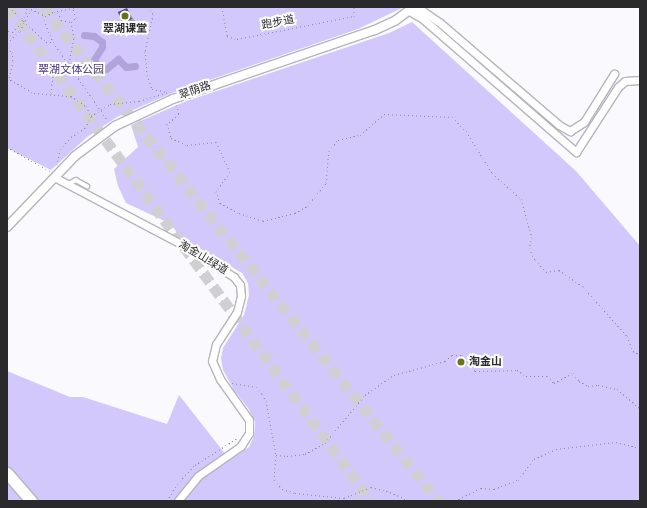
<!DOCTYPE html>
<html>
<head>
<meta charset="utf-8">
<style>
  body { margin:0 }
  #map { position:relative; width:647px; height:508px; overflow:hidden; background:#faf9fe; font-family:Karla,"Noto Sans SC",sans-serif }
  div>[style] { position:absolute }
  .green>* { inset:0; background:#d2c8fc }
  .shadow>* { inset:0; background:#0003 }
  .canal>* { height:7px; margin:-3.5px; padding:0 3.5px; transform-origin:3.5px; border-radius:3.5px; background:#b0a4db }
  .building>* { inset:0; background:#544878; transform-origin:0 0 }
  .trunk-tunnel>* { height:11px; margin-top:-5.5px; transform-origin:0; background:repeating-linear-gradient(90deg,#d0d0d4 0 11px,transparent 0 16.5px) }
  .path>* { height:1px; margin-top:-0.5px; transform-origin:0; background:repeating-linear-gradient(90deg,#89898d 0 1px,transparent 0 4px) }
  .roads { filter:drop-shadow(1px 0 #b6b4bd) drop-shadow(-1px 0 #b6b4bd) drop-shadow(0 1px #b6b4bd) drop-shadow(0 -1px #b6b4bd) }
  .service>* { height:3.5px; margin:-1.75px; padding:0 1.75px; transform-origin:1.75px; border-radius:1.75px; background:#fff }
  .minor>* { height:7px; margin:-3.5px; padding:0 3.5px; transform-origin:3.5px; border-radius:3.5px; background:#fff }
  .tertiary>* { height:8px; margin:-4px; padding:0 4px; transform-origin:4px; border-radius:4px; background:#fff }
  .primary>* { height:11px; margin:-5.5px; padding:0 5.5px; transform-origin:5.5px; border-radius:5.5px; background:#fff }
  .path-bridge>* { height:1px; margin-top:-0.5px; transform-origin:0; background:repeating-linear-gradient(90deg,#89898d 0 1px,transparent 0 4px) }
  .dots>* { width:11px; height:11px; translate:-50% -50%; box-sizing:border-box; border:2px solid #fff; border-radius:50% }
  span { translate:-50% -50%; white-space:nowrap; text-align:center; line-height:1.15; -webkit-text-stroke:4px #fff; paint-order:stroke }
  .street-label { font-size:11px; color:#2a2a2d }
  .poi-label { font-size:11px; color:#2a2a2d; font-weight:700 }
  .left { translate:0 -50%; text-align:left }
  .park-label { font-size:11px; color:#4a3779 }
  .frame { position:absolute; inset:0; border:8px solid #2a2a2d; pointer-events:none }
</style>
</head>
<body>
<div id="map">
  <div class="green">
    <div style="clip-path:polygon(7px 7px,404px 7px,358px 29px,172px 93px,117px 117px,87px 137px,51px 170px,7px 148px)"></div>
    <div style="clip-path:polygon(412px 22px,576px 171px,640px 246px,640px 501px,7px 501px,7px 371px,70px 397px,83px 397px,167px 424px,179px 395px,230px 460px,249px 447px,254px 436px,255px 422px,248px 408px,234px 390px,223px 370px,221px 358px,223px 348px,244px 315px,249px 295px,248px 283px,242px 273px,179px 236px,171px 224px,126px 203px,118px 186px,114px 169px,138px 147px,131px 125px,184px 102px,389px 33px)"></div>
  </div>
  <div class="shadow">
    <div style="clip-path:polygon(127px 10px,135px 21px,128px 25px,124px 23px)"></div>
  </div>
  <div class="canal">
    <div style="left:84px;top:35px;width:10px;rotate:6deg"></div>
    <div style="left:94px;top:36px;width:10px;rotate:37deg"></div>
    <div style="left:102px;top:42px;width:5px;rotate:90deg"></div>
    <div style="left:102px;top:47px;width:15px;rotate:122deg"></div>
    <div style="left:94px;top:60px;width:8px;rotate:60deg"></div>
    <div style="left:98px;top:67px;width:8px;rotate:14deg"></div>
    <div style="left:106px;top:69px;width:16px;rotate:-40deg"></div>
    <div style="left:118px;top:59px;width:11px;rotate:45deg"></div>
    <div style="left:126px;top:67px;width:9px;rotate:-6deg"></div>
  </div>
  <div class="building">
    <div style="left:127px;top:8px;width:12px;height:10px;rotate:66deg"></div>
  </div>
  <div class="trunk-tunnel">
    <div style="left:8px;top:7px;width:613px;rotate:53.69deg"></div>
    <div style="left:43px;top:7px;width:633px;rotate:51.35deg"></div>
  </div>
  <div class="path">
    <div style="left:9px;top:7px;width:51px;rotate:43.4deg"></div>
    <div style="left:46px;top:42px;width:7px"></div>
    <div style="left:78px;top:7px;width:25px;rotate:169deg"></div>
    <div style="left:53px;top:12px;width:8px;rotate:150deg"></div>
    <div style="left:46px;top:16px;width:4px;rotate:117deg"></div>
    <div style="left:44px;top:20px;width:24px;rotate:68deg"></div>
    <div style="left:53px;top:42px;width:96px;rotate:55.2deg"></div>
    <div style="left:147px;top:7px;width:9px;rotate:49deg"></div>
    <div style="left:153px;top:14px;width:38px;rotate:102deg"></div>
    <div style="left:145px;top:51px;width:24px;rotate:85deg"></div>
    <div style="left:147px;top:75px;width:15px;rotate:70deg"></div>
    <div style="left:152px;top:89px;width:16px;rotate:11deg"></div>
    <div style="left:222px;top:7px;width:29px;rotate:80deg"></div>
    <div style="left:227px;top:36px;width:10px;rotate:17deg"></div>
    <div style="left:237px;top:39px;width:119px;rotate:-11.1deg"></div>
    <div style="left:354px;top:16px;width:9px;rotate:-90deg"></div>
    <div style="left:31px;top:9px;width:17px;rotate:25deg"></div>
    <div style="left:30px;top:11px;width:4px;rotate:-76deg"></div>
    <div style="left:58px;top:12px;width:9px;rotate:69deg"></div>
    <div style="left:61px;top:20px;width:10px;rotate:11deg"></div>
    <div style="left:71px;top:22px;width:6px;rotate:-39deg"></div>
    <div style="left:76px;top:18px;width:9px;rotate:-108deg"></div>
    <div style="left:26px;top:13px;width:6px;rotate:-81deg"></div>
    <div style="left:7px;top:27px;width:6px;rotate:72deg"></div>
    <div style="left:7px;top:48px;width:6px;rotate:39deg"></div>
    <div style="left:12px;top:52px;width:9px;rotate:84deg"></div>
    <div style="left:13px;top:61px;width:18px;rotate:103deg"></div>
    <div style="left:69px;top:63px;width:25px;rotate:-79deg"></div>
    <div style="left:74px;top:38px;width:16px;rotate:-101deg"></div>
    <div style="left:7px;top:78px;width:31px;rotate:29deg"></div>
    <div style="left:34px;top:93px;width:37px;rotate:5deg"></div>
    <div style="left:71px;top:96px;width:18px;rotate:34deg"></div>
    <div style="left:86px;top:106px;width:11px;rotate:63deg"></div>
    <div style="left:91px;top:116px;width:22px;rotate:-32deg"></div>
    <div style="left:110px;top:104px;width:29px;rotate:-6deg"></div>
    <div style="left:139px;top:101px;width:31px;rotate:-17deg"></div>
    <div style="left:51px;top:93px;width:25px;rotate:-83deg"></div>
    <div style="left:54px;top:68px;width:14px;rotate:-21deg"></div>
    <div style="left:176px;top:105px;width:9px;rotate:72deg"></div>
    <div style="left:179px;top:114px;width:16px;rotate:140deg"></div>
    <div style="left:167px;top:124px;width:15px;rotate:74deg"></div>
    <div style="left:171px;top:138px;width:17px;rotate:24deg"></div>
    <div style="left:187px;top:145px;width:29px;rotate:-6deg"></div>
    <div style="left:216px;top:142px;width:33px;rotate:65deg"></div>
    <div style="left:230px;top:172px;width:24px;rotate:126deg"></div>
    <div style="left:216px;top:191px;width:13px;rotate:72deg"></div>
    <div style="left:220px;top:203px;width:21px;rotate:28deg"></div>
    <div style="left:239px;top:213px;width:25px;rotate:18deg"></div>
    <div style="left:263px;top:221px;width:33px;rotate:-14deg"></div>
    <div style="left:295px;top:213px;width:14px;rotate:-30deg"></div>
    <div style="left:307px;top:206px;width:30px;rotate:-50deg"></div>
    <div style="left:326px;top:183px;width:32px;rotate:-85deg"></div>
    <div style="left:329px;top:151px;width:14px;rotate:-51deg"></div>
    <div style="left:338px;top:140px;width:23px;rotate:-13deg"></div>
    <div style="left:360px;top:135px;width:32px;rotate:-41deg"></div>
    <div style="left:384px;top:114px;width:68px;rotate:2.5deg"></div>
    <div style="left:452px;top:117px;width:20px;rotate:45deg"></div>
    <div style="left:466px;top:131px;width:49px;rotate:58.2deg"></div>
    <div style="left:492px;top:173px;width:39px;rotate:42deg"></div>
    <div style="left:521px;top:199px;width:40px;rotate:74deg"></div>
    <div style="left:532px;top:237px;width:11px;rotate:105deg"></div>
    <div style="left:529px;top:248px;width:13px;rotate:63deg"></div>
    <div style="left:535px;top:260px;width:16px;rotate:47deg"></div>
    <div style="left:546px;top:272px;width:13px;rotate:-9deg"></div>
    <div style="left:559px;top:270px;width:29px;rotate:35deg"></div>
    <div style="left:583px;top:287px;width:66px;rotate:48.1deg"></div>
    <div style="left:627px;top:336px;width:16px;rotate:68deg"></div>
    <div style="left:633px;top:351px;width:8px;rotate:30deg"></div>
    <div style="left:7px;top:147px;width:49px;rotate:29.2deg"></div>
    <div style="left:57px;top:165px;width:16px;rotate:-79deg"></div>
    <div style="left:60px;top:149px;width:16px;rotate:-47deg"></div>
    <div style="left:71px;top:137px;width:17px;rotate:-33deg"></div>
    <div style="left:85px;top:128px;width:13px;rotate:-61deg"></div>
    <div style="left:232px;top:383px;width:24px;rotate:9deg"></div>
    <div style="left:256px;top:387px;width:9px;rotate:49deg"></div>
    <div style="left:262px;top:394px;width:8px;rotate:60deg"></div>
    <div style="left:266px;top:401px;width:55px;rotate:79.5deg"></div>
    <div style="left:276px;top:455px;width:11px;rotate:5deg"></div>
    <div style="left:287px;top:456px;width:18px;rotate:-6deg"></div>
    <div style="left:305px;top:454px;width:23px;rotate:-29deg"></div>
    <div style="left:325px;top:443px;width:62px;rotate:-50.2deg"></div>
    <div style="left:365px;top:395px;width:35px;rotate:-35deg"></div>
    <div style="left:394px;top:375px;width:53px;rotate:-15.4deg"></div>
    <div style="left:445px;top:361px;width:9px;rotate:-41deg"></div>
    <div style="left:452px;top:355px;width:9px"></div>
    <div style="left:461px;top:355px;width:21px;rotate:49deg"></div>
    <div style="left:475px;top:371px;width:42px;rotate:-1.4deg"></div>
    <div style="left:517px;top:370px;width:11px;rotate:34deg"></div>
    <div style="left:526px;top:376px;width:21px"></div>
    <div style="left:547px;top:376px;width:10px;rotate:45deg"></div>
    <div style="left:554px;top:383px;width:21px;rotate:-28deg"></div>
    <div style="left:573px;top:373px;width:10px;rotate:53deg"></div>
    <div style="left:579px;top:381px;width:10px;rotate:29deg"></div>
    <div style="left:588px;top:386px;width:10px;rotate:-6deg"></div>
    <div style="left:598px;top:385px;width:19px;rotate:12deg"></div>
    <div style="left:617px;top:389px;width:30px;rotate:40deg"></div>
    <div style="left:276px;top:456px;width:24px;rotate:95deg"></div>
    <div style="left:274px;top:480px;width:12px;rotate:48deg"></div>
    <div style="left:282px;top:489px;width:14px;rotate:17deg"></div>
    <div style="left:295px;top:493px;width:49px;rotate:5.8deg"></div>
    <div style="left:344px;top:498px;width:29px;rotate:-22deg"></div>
    <div style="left:371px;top:487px;width:20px;rotate:15deg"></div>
    <div style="left:390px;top:492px;width:21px;rotate:25deg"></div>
    <div style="left:167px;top:501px;width:20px;rotate:-60deg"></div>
    <div style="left:177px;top:484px;width:26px;rotate:-47deg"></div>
    <div style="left:195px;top:465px;width:49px;rotate:-32.4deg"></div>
    <div style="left:455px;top:501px;width:29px;rotate:-27deg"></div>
    <div style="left:481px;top:488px;width:13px;rotate:4deg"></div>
    <div style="left:494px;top:489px;width:26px;rotate:-21deg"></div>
    <div style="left:518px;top:480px;width:26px;rotate:-53deg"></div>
    <div style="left:534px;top:459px;width:24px;rotate:-24deg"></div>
    <div style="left:556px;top:449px;width:60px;rotate:-6.7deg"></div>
    <div style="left:616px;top:442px;width:25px;rotate:14deg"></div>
  </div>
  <div class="roads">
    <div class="service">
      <div style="left:69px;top:184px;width:8px;rotate:-30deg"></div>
      <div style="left:76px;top:180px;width:13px;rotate:29deg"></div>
    </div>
    <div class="minor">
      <div style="left:411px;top:11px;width:12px"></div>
      <div style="left:423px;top:11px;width:19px;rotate:35deg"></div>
      <div style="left:439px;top:22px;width:158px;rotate:40.6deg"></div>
      <div style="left:559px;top:125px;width:13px;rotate:29deg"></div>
      <div style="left:570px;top:131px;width:17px;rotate:-33deg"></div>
      <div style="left:584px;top:122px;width:57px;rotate:-58deg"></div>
      <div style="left:411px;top:12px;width:14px;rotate:30deg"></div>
      <div style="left:423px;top:19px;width:203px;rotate:41deg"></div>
      <div style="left:576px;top:152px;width:77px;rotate:-57.1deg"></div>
      <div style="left:618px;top:87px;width:9px;rotate:-41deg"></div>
      <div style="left:625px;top:81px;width:15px;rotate:-4deg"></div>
      <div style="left:54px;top:177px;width:150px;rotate:27.8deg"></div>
      <div style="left:187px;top:247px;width:56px;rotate:32.6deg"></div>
      <div style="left:234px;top:277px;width:10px;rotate:53deg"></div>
      <div style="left:240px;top:285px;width:11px;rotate:85deg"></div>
      <div style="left:241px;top:296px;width:16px;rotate:104deg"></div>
      <div style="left:237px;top:312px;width:38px;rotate:123deg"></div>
      <div style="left:216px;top:344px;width:17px;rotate:103deg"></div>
      <div style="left:212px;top:361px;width:20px;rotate:66deg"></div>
      <div style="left:220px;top:379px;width:50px;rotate:54.7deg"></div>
      <div style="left:249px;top:420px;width:13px;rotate:90deg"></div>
      <div style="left:249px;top:433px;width:15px;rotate:122deg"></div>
      <div style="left:241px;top:446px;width:52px;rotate:145.1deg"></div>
      <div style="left:198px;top:476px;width:32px;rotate:129deg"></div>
    </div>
    <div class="tertiary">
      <div style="left:7px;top:227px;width:98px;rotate:-46.2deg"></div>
      <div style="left:75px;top:156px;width:50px;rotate:-36.9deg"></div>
      <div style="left:115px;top:126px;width:64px;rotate:-25deg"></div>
      <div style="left:173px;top:99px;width:213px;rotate:-18.9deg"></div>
      <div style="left:375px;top:30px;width:23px;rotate:-25deg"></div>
      <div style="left:396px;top:20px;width:22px;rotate:-36deg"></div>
    </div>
    <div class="primary">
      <div style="left:7px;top:473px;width:37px;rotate:49deg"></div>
    </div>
  </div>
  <div class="path-bridge">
    <div style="left:7px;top:38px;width:19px;rotate:-47deg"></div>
    <div style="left:20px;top:24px;width:13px;rotate:-61deg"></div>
    <div style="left:7px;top:43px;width:18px;rotate:-43deg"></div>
    <div style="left:20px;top:31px;width:22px;rotate:-63deg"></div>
  </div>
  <div class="dots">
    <div style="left:125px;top:16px;background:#6a7119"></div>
    <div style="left:461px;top:362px;background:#6a7119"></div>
  </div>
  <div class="street-label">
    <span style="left:278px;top:23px;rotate:-11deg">跑步道</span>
    <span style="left:195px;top:91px;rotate:-19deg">翠荫路</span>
    <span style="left:203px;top:258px;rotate:31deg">淘金山绿道</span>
  </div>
  <div class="poi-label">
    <span style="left:125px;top:29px">翠湖课堂</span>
    <span class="left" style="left:469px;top:362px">淘金山</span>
  </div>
  <div class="park-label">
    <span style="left:71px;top:70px">翠湖文体公园</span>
  </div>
  <div class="frame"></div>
</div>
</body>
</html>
